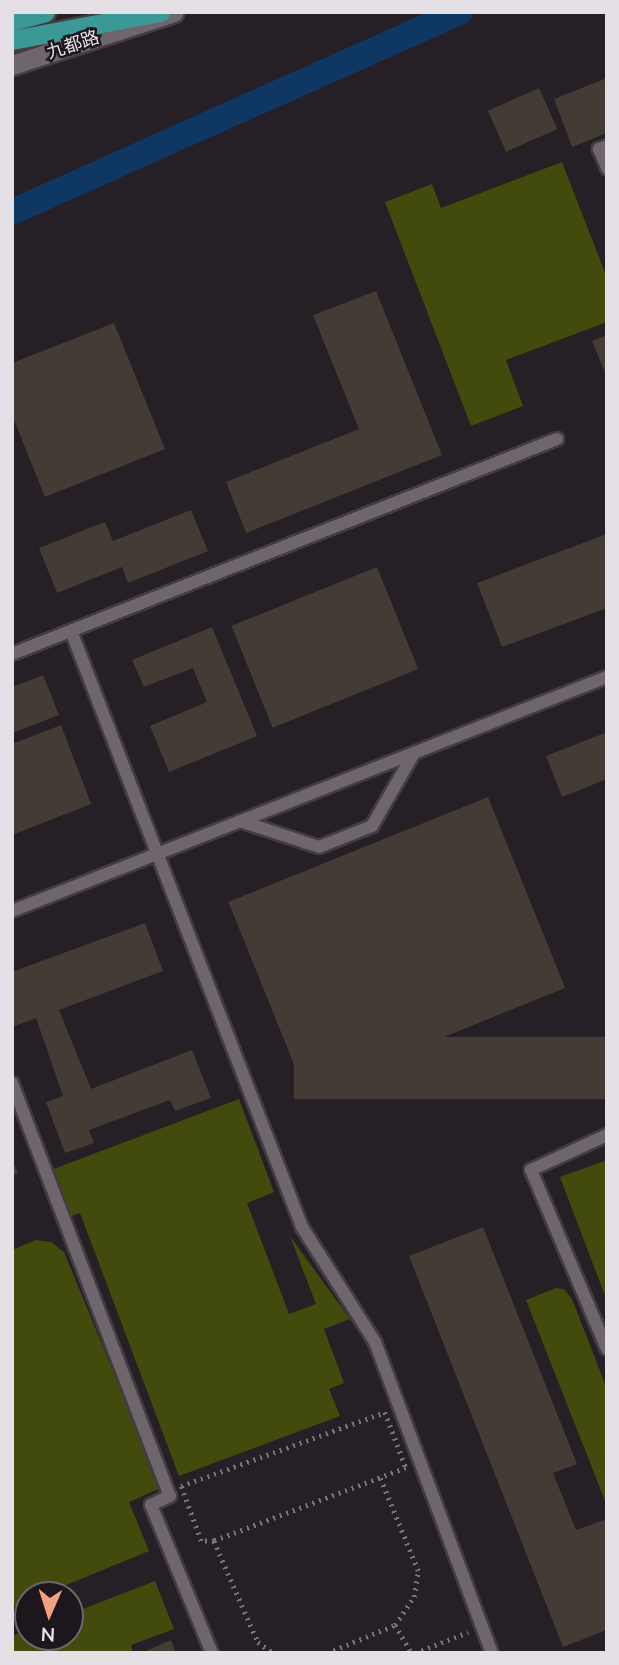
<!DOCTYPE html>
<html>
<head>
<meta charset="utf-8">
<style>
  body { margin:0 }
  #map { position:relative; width:619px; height:1665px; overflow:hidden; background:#261f26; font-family:Mulish,"Noto Sans SC",sans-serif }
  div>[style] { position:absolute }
  .green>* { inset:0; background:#424b0c }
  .canal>* { height:26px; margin:-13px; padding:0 13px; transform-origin:13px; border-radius:13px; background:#0e3763 }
  .building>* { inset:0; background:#423c34; transform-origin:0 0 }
  .path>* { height:4.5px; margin-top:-2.25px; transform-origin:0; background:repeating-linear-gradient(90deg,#7a747a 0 2px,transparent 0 7px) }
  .roads { filter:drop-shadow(2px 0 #423d42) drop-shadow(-2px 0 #423d42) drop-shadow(0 2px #423d42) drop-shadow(0 -2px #423d42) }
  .service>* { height:12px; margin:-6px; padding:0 6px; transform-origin:6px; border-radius:6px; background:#6e656d }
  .secondary>* { height:19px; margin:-9.5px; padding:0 9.5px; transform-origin:9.5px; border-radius:9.5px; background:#6e656d }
  .primary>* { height:19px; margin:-9.5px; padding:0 9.5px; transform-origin:9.5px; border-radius:9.5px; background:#3b9995 }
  span { translate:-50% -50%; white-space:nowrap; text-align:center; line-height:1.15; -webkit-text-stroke:5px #1d161c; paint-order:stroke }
  .street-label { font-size:18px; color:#e5e0e5 }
  .frame { position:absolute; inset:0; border:14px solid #e5e0e5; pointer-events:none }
  .north { position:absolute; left:14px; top:1581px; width:70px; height:70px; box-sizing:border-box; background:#1d161c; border:2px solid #6d676c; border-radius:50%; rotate:183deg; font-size:19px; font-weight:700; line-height:28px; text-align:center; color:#e5e0e5 }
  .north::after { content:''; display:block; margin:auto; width:24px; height:32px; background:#f2a080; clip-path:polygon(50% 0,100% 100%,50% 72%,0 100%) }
</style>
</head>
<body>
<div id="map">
  <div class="green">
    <div style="clip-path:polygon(562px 162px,607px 278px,607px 322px,506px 360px,523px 406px,471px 426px,385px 202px,432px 184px,441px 208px)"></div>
    <div style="clip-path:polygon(239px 1099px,274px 1192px,247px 1203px,289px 1314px,316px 1304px,290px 1236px,350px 1319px,324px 1329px,344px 1383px,329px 1389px,340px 1416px,179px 1476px,80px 1213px,69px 1217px,51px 1170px)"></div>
    <div style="clip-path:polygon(607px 1160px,607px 1301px,560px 1177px)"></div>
    <div style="clip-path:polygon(36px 1240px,51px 1242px,64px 1252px,161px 1488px,129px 1502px,149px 1551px,42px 1595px,28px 1595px,28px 1601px,12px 1607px,12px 1250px)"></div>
    <div style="clip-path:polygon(556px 1288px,564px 1289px,572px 1299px,607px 1389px,607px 1506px,526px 1300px)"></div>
    <div style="clip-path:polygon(155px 1581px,174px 1629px,131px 1645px,133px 1653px,12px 1653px,12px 1636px,28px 1630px,28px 1637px,70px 1637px,70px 1614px)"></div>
  </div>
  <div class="canal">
    <div style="left:12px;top:212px;width:491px;rotate:-24.1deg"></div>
  </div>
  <div class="building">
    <div style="clip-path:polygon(607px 78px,607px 133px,572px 147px,554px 99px)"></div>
    <div style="left:539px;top:88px;width:45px;height:56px;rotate:66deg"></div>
    <div style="clip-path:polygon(376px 291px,442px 455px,246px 533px,226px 482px,359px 429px,313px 315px)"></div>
    <div style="clip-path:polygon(114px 323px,165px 449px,45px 497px,12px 415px,12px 363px)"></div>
    <div style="clip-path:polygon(607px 335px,607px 377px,592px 341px)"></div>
    <div style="clip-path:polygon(191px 510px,208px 551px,128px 583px,122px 567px,57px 593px,39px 548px,105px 522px,113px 541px)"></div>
    <div style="clip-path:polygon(607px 534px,607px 608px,502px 647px,477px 583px)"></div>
    <div style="left:377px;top:567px;width:110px;height:157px;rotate:68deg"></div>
    <div style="clip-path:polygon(212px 627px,257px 736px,169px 772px,150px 726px,207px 702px,193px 668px,144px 687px,132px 660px)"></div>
    <div style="clip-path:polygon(43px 675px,59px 715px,12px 733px,12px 687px)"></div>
    <div style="clip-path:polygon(61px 725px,91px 804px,12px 835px,12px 744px)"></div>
    <div style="clip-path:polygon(607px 732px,607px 779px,562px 797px,546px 756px)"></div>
    <div style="left:488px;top:797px;width:206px;height:280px;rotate:68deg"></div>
    <div style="clip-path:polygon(145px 923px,163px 971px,59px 1010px,91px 1089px,192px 1050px,211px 1098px,175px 1111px,170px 1100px,89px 1130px,94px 1143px,65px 1153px,46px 1102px,63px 1096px,36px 1018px,12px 1027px,12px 972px)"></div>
    <div style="left:607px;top:1037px;width:62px;height:313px;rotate:90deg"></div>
    <div style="clip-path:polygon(12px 1159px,18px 1173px,12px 1176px)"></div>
    <div style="clip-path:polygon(483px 1227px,577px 1464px,553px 1473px,576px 1530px,607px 1519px,607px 1630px,563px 1647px,409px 1256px)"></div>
    <div style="clip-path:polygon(171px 1640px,176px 1653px,141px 1653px)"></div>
  </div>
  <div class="path">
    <div style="left:385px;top:1412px;width:60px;rotate:69.4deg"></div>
    <div style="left:406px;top:1468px;width:205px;rotate:159.2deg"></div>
    <div style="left:214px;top:1541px;width:13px;rotate:180deg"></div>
    <div style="left:201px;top:1541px;width:59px;rotate:-110deg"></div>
    <div style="left:181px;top:1486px;width:217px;rotate:-19.9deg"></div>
    <div style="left:214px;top:1541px;width:110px;rotate:66.5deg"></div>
    <div style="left:258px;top:1642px;width:19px;rotate:36deg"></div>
    <div style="left:395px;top:1625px;width:33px;rotate:59deg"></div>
    <div style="left:327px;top:1653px;width:74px;rotate:-22.4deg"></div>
    <div style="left:395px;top:1625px;width:34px;rotate:-56deg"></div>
    <div style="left:414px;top:1597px;width:26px;rotate:-81deg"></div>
    <div style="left:418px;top:1571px;width:100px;rotate:-112.2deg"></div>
    <div style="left:415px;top:1653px;width:57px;rotate:-21.6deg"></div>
  </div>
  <div class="roads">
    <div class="service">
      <div style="left:607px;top:146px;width:9px;rotate:159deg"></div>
      <div style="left:599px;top:149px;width:21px;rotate:67deg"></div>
      <div style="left:71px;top:631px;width:639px;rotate:68.81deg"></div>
      <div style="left:302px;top:1227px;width:136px;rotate:57.6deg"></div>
      <div style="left:375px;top:1342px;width:332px;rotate:69.4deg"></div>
      <div style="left:12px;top:654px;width:586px;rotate:-21.53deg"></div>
      <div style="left:240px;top:821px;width:83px;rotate:18.2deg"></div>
      <div style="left:319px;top:847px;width:57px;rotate:-21.6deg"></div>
      <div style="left:372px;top:826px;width:84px;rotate:-60.1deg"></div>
      <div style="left:12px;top:911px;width:639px;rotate:-21.47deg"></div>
      <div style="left:12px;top:1083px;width:442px;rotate:69.1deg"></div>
      <div style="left:170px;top:1496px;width:21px;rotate:155deg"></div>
      <div style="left:151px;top:1505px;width:160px;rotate:67.6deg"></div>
      <div style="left:607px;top:1135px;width:84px;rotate:155.3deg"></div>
      <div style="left:531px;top:1170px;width:194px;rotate:67deg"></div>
    </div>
    <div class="secondary">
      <div style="left:12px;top:65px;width:170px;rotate:-18.1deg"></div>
    </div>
    <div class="primary">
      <div style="left:12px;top:21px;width:34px;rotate:-15deg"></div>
      <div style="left:12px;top:40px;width:151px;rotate:-10.7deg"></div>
    </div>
  </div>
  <div class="street-label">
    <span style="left:73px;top:45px;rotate:-18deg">九都路</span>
  </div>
  <div class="frame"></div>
  <div class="north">N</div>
</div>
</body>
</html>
